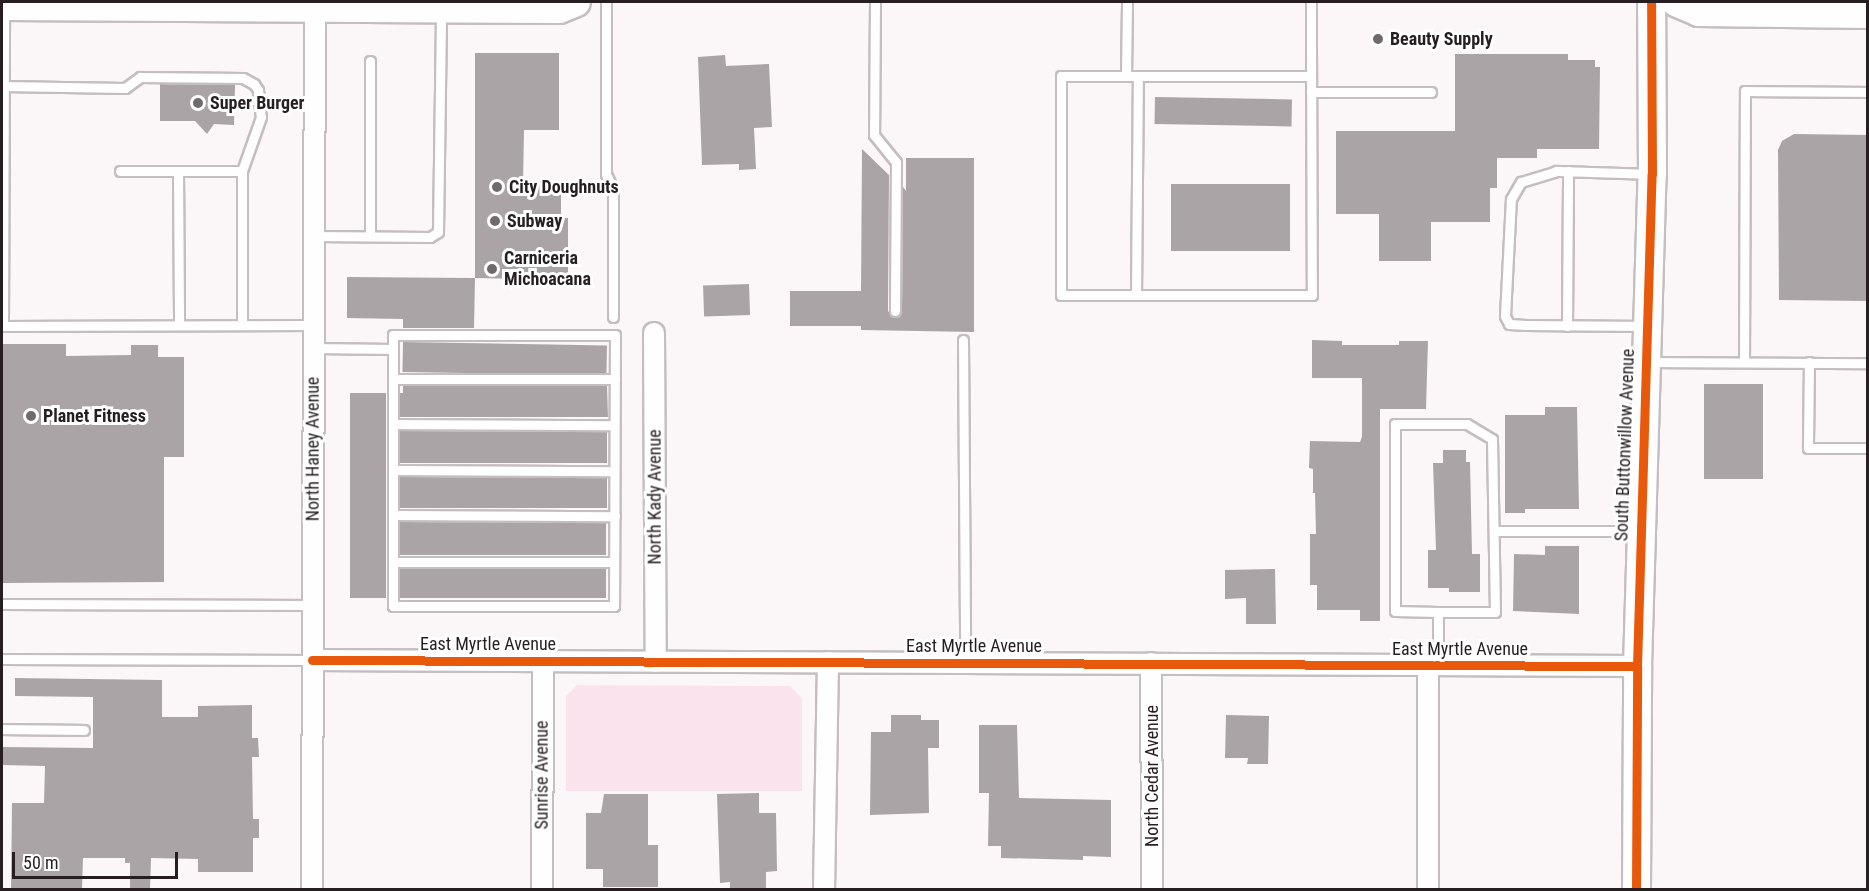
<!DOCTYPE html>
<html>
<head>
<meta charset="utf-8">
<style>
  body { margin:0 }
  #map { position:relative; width:1869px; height:891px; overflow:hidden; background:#fbf6f8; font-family:"Roboto Condensed",sans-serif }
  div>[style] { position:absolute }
  .green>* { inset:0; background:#fbe3ee }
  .building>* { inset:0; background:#aaa4a7; transform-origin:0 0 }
  .roads { filter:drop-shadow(2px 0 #c5bec1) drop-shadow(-2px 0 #c5bec1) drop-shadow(0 2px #c5bec1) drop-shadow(0 -2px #c5bec1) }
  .lane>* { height:9px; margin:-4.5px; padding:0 4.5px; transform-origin:4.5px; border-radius:4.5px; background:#fefefe }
  .street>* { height:20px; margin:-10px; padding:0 10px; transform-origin:10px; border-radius:10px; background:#fefefe }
  .secondary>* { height:27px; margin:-13.5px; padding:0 13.5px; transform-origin:13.5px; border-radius:13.5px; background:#fefefe }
  .cycleway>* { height:9px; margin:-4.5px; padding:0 4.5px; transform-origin:4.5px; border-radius:4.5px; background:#e8590c }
  .dots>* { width:16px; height:16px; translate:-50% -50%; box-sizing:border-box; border:3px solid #fff; border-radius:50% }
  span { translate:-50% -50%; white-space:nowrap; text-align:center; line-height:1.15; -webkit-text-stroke:6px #fff; paint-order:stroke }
  .poi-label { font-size:18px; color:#261e21; font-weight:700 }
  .left { translate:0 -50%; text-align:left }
  .street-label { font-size:18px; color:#261e21 }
  .frame { position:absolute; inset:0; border:3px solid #261e21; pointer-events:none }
  .scale { position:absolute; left:12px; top:852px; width:166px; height:27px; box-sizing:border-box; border:3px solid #261e21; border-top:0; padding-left:8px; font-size:18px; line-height:21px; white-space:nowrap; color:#261e21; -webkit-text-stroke:4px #fff; paint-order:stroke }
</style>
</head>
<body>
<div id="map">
  <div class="green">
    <div style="clip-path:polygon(577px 685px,790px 686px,802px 699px,802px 791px,566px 791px,566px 696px)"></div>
  </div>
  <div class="building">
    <div style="clip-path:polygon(475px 53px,559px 53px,559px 130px,524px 130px,523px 184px,561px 184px,561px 218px,568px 218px,568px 275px,523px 275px,523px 279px,475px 278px)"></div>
    <div style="clip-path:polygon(1455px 54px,1568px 54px,1568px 60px,1595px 60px,1595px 67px,1600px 67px,1599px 149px,1537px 149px,1537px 158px,1497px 158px,1497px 188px,1490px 188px,1490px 222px,1431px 222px,1431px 261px,1379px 261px,1379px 214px,1336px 214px,1336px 131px,1455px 131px)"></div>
    <div style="clip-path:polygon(725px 55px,726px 66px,769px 64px,772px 127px,754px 128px,756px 169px,739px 170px,739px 164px,702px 165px,698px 57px)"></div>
    <div style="clip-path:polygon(160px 84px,235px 85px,234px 125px,214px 124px,207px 134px,195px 121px,160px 121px)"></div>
    <div style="left:1155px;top:97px;width:137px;height:27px;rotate:1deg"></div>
    <div style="clip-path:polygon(1794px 134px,1868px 135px,1868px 301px,1779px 300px,1778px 150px,1782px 141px)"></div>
    <div style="clip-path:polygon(862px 149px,889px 175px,888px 311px,894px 318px,902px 311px,903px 187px,906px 191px,906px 158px,974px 158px,974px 332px,861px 330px,861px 326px,790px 326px,790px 291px,861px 291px)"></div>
    <div style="left:1171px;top:184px;width:119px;height:67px"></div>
    <div style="clip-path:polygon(347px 277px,475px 278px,474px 328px,403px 328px,403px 319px,347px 318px)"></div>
    <div style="left:749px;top:284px;width:31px;height:46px;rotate:88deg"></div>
    <div style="clip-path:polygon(1312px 340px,1342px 341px,1342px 345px,1399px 345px,1399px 341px,1428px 341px,1426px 409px,1380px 409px,1380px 621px,1360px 621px,1360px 610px,1317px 610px,1317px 585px,1310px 585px,1310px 534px,1316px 534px,1315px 493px,1313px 493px,1313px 469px,1309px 468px,1310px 441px,1360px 442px,1362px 437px,1362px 378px,1312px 378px)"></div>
    <div style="left:403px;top:342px;width:204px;height:30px;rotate:1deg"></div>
    <div style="clip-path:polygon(2px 344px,66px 344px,66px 356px,131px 355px,131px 345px,158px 345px,158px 357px,184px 357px,184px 457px,164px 457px,164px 582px,2px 583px)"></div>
    <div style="left:1704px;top:384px;width:59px;height:95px"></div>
    <div style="clip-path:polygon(403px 386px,607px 386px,608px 417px,400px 417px,400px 393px,403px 393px)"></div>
    <div style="left:350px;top:393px;width:36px;height:205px"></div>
    <div style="clip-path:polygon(1545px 407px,1577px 407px,1579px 509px,1525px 509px,1525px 513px,1505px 513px,1505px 415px,1545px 415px)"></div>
    <div style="left:400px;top:431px;width:207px;height:32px"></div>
    <div style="clip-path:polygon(1443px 450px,1466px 450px,1466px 462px,1470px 462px,1472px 554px,1480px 554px,1480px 592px,1449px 592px,1449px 588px,1428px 588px,1428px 550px,1436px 550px,1433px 463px,1443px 463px)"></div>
    <div style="left:400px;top:477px;width:207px;height:31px"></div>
    <div style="left:400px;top:522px;width:206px;height:33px"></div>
    <div style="clip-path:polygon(1545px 546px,1579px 546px,1579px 614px,1513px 611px,1514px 554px,1545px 555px)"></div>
    <div style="left:400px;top:569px;width:206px;height:29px"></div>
    <div style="clip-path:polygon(1275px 569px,1276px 624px,1246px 624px,1246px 598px,1225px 599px,1225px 570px)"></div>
    <div style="clip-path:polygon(15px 678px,162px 680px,162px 717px,198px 717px,198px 706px,252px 705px,252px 738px,258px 738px,259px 757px,252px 757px,253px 819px,259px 819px,259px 838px,253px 838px,253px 872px,198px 872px,198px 859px,151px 858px,150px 890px,130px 890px,130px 863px,125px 863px,125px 858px,83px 858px,82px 890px,11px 890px,12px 803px,44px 803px,45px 766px,2px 765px,2px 747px,93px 748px,93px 697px,15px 696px)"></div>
    <div style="clip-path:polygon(891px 715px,921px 715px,921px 720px,939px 720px,939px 748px,928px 748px,929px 813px,870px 815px,871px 732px,891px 732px)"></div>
    <div style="clip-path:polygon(1226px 715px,1269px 716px,1268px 764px,1247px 764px,1248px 758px,1225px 758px)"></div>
    <div style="clip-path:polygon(979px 725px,1017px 725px,1019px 798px,1111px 800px,1111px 857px,1083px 856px,1083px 860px,1001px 858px,1001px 846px,988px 846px,989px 793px,979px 793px)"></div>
    <div style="clip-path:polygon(759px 793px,759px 813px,776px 813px,777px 871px,766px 872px,766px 889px,730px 890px,730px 882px,720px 883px,717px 794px)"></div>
    <div style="clip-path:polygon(604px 794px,648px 794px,648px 845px,658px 845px,658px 887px,603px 887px,603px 869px,586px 869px,586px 813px,601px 813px)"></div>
  </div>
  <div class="roads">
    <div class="lane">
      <div style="left:606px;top:2px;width:172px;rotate:90deg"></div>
      <div style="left:606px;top:174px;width:17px;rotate:65deg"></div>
      <div style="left:613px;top:189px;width:128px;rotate:90deg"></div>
      <div style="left:875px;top:2px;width:133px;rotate:90.4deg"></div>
      <div style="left:874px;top:135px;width:35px;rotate:51deg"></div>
      <div style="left:896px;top:162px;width:149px;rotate:90.4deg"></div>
      <div style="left:1311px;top:2px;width:40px;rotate:90deg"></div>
      <div style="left:1311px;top:42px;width:253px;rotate:89.8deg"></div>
      <div style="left:1312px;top:295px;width:251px;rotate:180deg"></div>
      <div style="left:1061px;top:295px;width:219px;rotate:-90deg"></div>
      <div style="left:1061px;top:76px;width:250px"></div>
      <div style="left:1126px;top:76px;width:74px;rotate:-89.2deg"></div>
      <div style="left:2px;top:86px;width:123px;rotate:0.9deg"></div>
      <div style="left:125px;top:88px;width:19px;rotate:-36deg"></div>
      <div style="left:140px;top:77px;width:103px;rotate:0.6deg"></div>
      <div style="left:243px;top:78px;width:13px;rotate:29deg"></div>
      <div style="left:254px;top:84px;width:7px;rotate:56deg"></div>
      <div style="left:258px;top:90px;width:27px;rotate:84deg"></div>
      <div style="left:261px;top:117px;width:57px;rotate:109.4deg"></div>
      <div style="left:1311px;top:92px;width:120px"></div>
      <div style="left:120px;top:171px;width:122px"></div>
      <div style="left:242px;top:171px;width:153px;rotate:90deg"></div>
      <div style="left:178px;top:171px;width:154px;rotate:89.6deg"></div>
      <div style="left:314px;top:236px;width:116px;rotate:0.5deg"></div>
      <div style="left:430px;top:237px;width:9px;rotate:-32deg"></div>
      <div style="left:438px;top:232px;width:222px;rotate:-89.2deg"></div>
      <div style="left:370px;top:236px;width:175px;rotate:-90deg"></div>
      <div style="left:1136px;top:295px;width:219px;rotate:-89.5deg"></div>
      <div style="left:2px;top:326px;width:311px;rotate:-0.2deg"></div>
      <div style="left:3px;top:326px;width:319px;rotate:-89.8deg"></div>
      <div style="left:1567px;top:326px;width:155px;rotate:-89.6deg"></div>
      <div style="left:1646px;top:326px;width:120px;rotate:-179.5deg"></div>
      <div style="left:1526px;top:325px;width:17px;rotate:-177deg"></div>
      <div style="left:1509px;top:324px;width:9px;rotate:-117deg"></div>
      <div style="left:1505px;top:316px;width:117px;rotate:-87.1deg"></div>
      <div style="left:1511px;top:199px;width:20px;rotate:-60deg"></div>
      <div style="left:1521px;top:182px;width:37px;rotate:-17deg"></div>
      <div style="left:1556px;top:171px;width:93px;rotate:1.8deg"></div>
      <div style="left:393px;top:335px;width:222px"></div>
      <div style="left:615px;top:335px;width:271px;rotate:90.2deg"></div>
      <div style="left:614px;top:606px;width:221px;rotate:180deg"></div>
      <div style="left:393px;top:606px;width:271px;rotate:-90deg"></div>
      <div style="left:963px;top:340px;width:322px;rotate:89.6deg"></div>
      <div style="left:313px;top:348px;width:80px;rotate:0.7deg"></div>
      <div style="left:1648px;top:362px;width:220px;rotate:0.3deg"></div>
      <div style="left:1744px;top:362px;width:271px;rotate:-89.8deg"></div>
      <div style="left:1745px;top:91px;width:123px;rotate:0.5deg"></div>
      <div style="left:1809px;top:362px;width:86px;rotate:90.7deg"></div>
      <div style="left:1808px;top:448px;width:60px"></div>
      <div style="left:393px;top:379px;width:222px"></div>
      <div style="left:393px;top:424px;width:221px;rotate:0.3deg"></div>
      <div style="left:393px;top:470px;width:221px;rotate:0.3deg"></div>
      <div style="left:393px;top:515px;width:222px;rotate:0.3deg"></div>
      <div style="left:1494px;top:531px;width:145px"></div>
      <div style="left:393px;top:562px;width:221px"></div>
      <div style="left:2px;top:604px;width:310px;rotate:0.2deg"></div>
      <div style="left:1438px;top:612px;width:57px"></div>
      <div style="left:1495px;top:612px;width:173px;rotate:-91deg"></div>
      <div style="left:1492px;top:439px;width:29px;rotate:-149deg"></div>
      <div style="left:1467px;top:424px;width:72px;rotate:180deg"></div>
      <div style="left:1395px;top:424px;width:187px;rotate:90deg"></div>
      <div style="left:1395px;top:611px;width:43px;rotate:1.3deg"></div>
      <div style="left:1438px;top:612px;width:54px;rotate:90deg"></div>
      <div style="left:2px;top:659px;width:310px;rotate:0.2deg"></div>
      <div style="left:2px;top:729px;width:82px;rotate:0.7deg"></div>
    </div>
    <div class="street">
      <div style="left:654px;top:333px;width:329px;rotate:89.7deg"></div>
      <div style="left:312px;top:660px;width:1325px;rotate:0.26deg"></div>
      <div style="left:1151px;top:663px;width:227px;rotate:89.7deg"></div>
      <div style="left:312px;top:890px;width:888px;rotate:-89.81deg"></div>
      <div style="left:542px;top:890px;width:229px;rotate:-89.7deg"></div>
      <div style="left:824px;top:890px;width:228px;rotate:-89deg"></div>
      <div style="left:1428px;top:890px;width:225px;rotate:-90deg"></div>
    </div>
    <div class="secondary">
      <div style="left:1675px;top:2px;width:25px;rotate:23deg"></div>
      <div style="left:1698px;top:12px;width:170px;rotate:0.7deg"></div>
      <div style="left:2px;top:6px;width:557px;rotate:0.31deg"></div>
      <div style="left:559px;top:9px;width:18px;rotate:-22deg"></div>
      <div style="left:1636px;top:890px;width:224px;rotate:-89.7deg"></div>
      <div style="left:1637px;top:666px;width:492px;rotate:-88.3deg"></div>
      <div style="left:1652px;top:174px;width:172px;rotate:-90.3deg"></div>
    </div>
  </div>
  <div class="cycleway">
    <div style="left:312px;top:660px;width:1325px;rotate:0.26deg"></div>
    <div style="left:1636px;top:890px;width:224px;rotate:-89.7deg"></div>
    <div style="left:1637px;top:666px;width:492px;rotate:-88.3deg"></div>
    <div style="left:1652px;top:174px;width:172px;rotate:-90.3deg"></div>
  </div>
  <div class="dots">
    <div style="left:1378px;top:39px;background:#716a6c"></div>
    <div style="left:198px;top:103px;background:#716a6c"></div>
    <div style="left:497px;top:187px;background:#716a6c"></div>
    <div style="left:495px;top:221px;background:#716a6c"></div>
    <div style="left:492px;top:269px;background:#716a6c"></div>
    <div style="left:31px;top:416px;background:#716a6c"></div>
  </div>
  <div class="poi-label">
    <span class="left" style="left:1390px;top:39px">Beauty Supply</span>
    <span class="left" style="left:210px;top:103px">Super Burger</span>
    <span class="left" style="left:509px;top:187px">City Doughnuts</span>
    <span class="left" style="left:507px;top:221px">Subway</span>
    <span class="left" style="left:504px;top:269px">Carniceria<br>Michoacana</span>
    <span class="left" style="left:43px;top:416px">Planet Fitness</span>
  </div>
  <div class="street-label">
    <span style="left:1625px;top:445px;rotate:-88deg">South Buttonwillow Avenue</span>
    <span style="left:313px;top:449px;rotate:-90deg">North Haney Avenue</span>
    <span style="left:655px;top:497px;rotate:-90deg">North Kady Avenue</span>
    <span style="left:488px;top:644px">East Myrtle Avenue</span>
    <span style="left:974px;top:646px">East Myrtle Avenue</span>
    <span style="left:1460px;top:649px">East Myrtle Avenue</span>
    <span style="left:542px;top:775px;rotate:-90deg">Sunrise Avenue</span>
    <span style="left:1152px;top:776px;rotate:-90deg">North Cedar Avenue</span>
  </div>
  <div class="frame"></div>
  <div class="scale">50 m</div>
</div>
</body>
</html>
